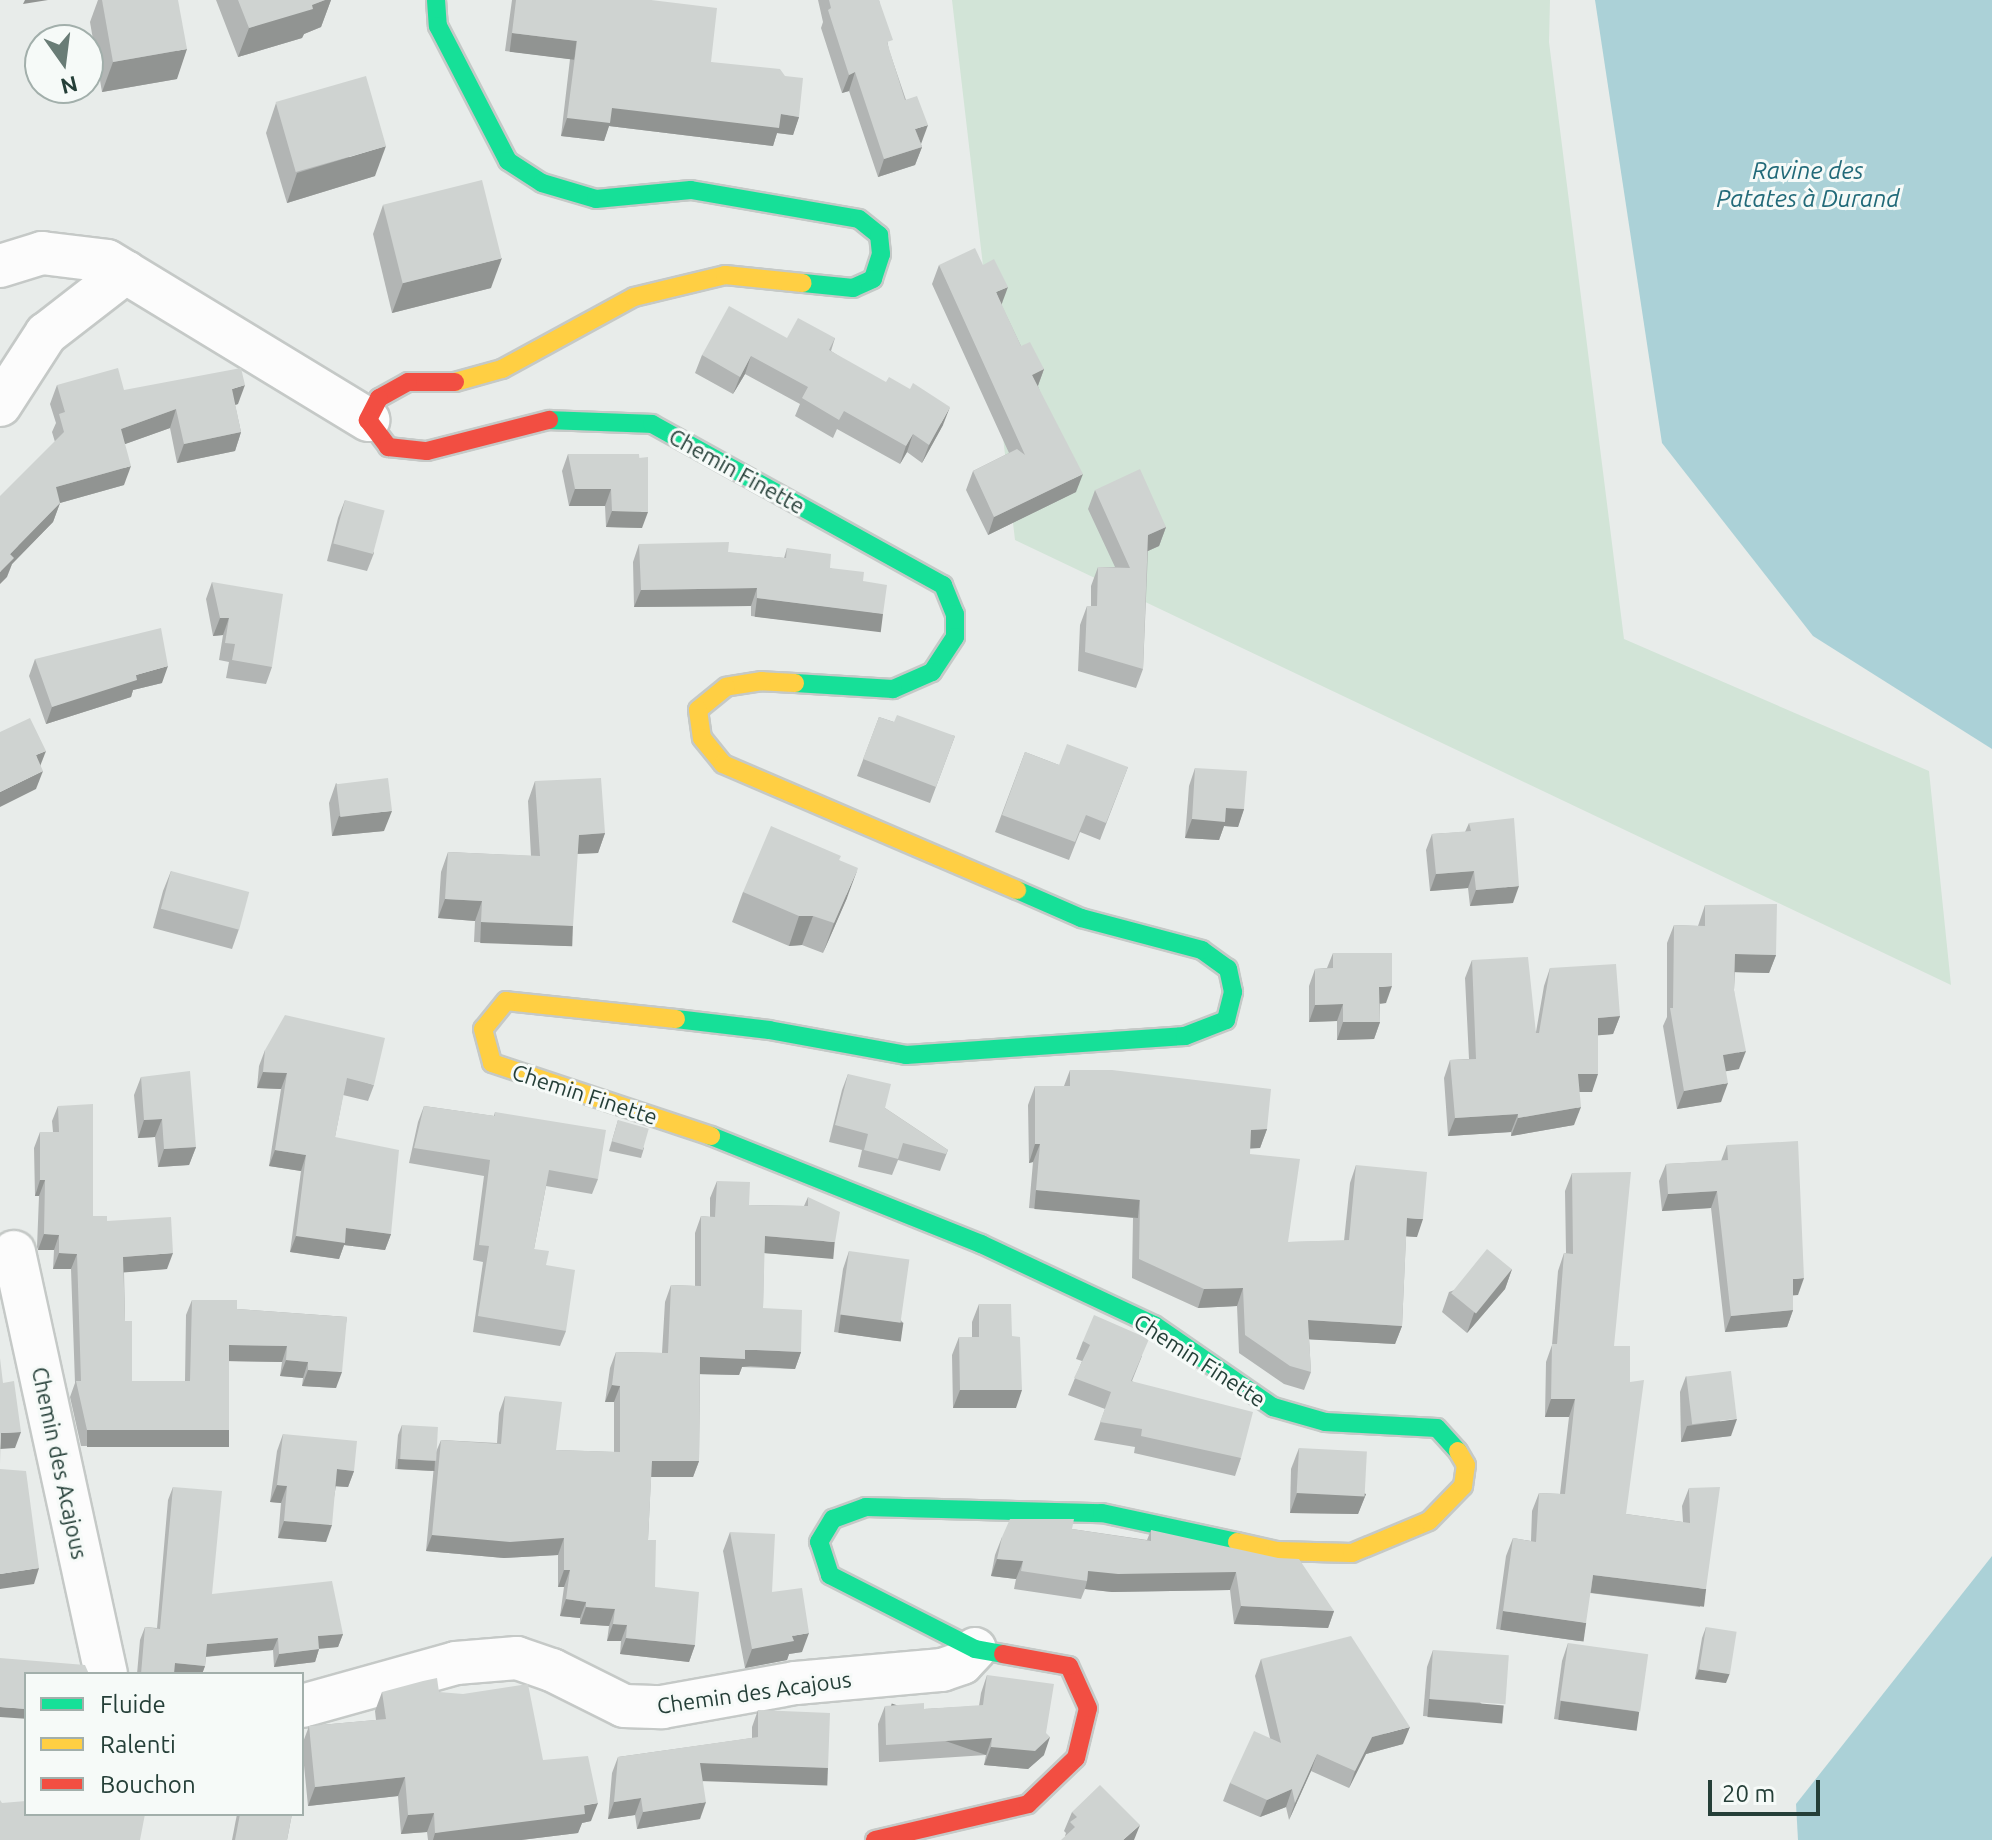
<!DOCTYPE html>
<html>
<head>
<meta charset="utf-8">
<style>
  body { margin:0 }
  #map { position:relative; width:1992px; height:1840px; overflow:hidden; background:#e8ecea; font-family:Ubuntu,sans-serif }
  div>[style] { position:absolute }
  .green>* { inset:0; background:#d2e4d7 }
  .water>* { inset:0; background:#abd1d7 }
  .roads { filter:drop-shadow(2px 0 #c5c9c7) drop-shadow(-2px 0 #c5c9c7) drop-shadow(0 2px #c5c9c7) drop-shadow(0 -2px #c5c9c7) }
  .street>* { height:42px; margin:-21px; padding:0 21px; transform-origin:21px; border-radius:21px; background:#fcfcfc }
  .fast>* { height:18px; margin:-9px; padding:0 9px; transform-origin:9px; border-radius:9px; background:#16e098 }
  .slow>* { height:18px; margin:-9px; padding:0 9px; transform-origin:9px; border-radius:9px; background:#ffcf43 }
  .jam>* { height:18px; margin:-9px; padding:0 9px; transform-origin:9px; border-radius:9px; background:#f24e42 }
  .wall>* { inset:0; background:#b2b5b4 }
  .shaded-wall>* { inset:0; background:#919492; transform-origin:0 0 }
  .building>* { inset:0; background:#cfd3d1; transform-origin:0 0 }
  span { translate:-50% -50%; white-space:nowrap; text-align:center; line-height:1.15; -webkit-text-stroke:6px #f6faf8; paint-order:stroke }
  .street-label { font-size:22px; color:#253f38 }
  .water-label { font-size:24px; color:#226a79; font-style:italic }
  .legend { position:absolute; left:24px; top:1672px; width:280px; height:144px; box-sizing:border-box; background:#f6faf8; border:2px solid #a2afab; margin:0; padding:10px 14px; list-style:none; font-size:24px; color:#253f38 }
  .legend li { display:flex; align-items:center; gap:16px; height:40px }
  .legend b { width:40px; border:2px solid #a2afab }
  .north { position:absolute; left:24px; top:24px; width:80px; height:80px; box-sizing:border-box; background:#f6faf8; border:2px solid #a2afab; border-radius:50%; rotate:166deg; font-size:22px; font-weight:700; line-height:32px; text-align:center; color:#253f38 }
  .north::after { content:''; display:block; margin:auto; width:28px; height:36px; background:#697c76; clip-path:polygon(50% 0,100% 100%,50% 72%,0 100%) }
  .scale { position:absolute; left:1708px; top:1780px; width:112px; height:36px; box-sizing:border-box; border:4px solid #253f38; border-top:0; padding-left:10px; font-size:24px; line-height:28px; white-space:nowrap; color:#253f38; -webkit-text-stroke:6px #f6faf8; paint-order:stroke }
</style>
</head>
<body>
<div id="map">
  <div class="green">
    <div style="clip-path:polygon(952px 0,1550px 0,1549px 42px,1624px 639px,1929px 771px,1951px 985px,1015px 540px)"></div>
  </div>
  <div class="water">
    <div style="clip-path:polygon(1595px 0,1992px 0,1992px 749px,1813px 636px,1662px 443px)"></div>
    <div style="clip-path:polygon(1992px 1556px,1992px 1840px,1798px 1840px,1796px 1804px)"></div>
  </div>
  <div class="roads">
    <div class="street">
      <div style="left:0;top:266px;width:44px;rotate:-17.2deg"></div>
      <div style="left:42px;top:253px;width:65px;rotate:7deg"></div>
      <div style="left:107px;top:261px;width:306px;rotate:31.3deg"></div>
      <div style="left:0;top:405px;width:85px;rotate:-57.1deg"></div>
      <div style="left:46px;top:334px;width:101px;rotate:-37.8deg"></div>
      <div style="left:14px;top:1252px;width:432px;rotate:77.7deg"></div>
      <div style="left:302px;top:1706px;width:160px;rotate:-15.6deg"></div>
      <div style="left:456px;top:1663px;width:61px;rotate:-4.7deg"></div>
      <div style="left:517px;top:1658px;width:37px;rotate:19deg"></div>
      <div style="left:552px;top:1670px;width:80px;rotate:26.6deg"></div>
      <div style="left:624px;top:1706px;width:38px;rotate:2deg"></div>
      <div style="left:662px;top:1707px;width:136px;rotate:-10.2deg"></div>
      <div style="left:796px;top:1683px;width:147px;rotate:-5.1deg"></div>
      <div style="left:942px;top:1670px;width:21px;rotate:-19deg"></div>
      <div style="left:962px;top:1663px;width:19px;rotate:-47deg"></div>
    </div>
    <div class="fast">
      <div style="left:436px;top:0;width:26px;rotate:86deg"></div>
      <div style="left:438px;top:26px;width:152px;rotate:62.6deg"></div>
      <div style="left:508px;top:161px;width:40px;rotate:32.9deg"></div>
      <div style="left:542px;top:183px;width:56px;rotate:16.5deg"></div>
      <div style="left:596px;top:199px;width:95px;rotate:-5.4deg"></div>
      <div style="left:691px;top:190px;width:170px;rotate:9.8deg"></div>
      <div style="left:859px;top:219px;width:26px;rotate:39deg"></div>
      <div style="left:879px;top:235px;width:19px;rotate:84deg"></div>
      <div style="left:881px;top:254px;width:26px;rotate:108deg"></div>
      <div style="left:873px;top:279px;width:22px;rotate:156deg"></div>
      <div style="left:853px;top:288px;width:50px;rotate:-174.3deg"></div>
      <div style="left:549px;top:420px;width:103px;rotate:2.2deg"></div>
      <div style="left:652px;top:424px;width:333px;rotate:29deg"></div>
      <div style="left:943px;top:585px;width:31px;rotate:68deg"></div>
      <div style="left:955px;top:614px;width:23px;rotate:90deg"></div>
      <div style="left:955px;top:637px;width:42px;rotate:123.3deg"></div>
      <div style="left:932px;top:672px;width:43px;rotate:156.4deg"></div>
      <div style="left:893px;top:689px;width:98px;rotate:-176.5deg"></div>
      <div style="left:676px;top:1019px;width:94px;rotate:6.7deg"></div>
      <div style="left:769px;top:1030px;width:139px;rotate:10.3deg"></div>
      <div style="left:906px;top:1055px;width:280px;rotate:-3.9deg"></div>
      <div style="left:1185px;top:1036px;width:44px;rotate:-21.3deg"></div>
      <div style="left:1226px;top:1020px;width:29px;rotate:-76deg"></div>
      <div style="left:1233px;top:992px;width:24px;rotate:-102deg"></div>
      <div style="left:1228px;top:969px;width:32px;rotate:-144deg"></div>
      <div style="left:1202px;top:950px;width:125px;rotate:-165.2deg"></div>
      <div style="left:1081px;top:918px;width:70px;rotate:-156.4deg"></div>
      <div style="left:711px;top:1136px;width:291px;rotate:21.8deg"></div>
      <div style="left:981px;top:1244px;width:191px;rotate:25.1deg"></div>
      <div style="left:1154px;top:1325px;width:145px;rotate:34.6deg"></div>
      <div style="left:1273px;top:1407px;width:54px;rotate:16.1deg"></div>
      <div style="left:1325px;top:1422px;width:112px;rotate:3.1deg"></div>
      <div style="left:1437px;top:1428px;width:31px;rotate:48deg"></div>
      <div style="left:1003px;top:1654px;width:28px;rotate:-170deg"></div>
      <div style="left:975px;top:1649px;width:163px;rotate:-153deg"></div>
      <div style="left:830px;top:1575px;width:35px;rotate:-108deg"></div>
      <div style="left:819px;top:1542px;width:27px;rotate:-59deg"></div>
      <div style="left:833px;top:1519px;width:35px;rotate:-20deg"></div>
      <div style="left:866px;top:1507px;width:236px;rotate:1.5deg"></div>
      <div style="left:1102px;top:1513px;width:138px;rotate:12.1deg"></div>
    </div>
    <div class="slow">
      <div style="left:455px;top:382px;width:49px;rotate:-15.5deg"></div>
      <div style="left:502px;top:369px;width:150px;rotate:-28.6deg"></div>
      <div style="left:634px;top:297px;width:94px;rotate:-13.6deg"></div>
      <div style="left:725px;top:275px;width:78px;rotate:5.9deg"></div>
      <div style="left:795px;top:683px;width:33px;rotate:-177deg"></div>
      <div style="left:762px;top:681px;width:36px;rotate:171deg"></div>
      <div style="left:726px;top:687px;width:36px;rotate:141deg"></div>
      <div style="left:698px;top:710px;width:28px;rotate:82deg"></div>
      <div style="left:702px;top:738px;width:33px;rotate:51deg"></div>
      <div style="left:723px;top:764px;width:320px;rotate:23.2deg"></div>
      <div style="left:676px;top:1019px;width:171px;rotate:-174deg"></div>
      <div style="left:506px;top:1001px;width:36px;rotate:129deg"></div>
      <div style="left:483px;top:1029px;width:35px;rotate:75deg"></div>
      <div style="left:492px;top:1063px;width:231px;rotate:18.4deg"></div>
      <div style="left:1237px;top:1542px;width:41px;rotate:12.7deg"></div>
      <div style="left:1277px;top:1551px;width:75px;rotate:1.5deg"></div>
      <div style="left:1352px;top:1553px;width:83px;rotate:-22.6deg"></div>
      <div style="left:1429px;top:1521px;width:49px;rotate:-45.8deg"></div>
      <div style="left:1463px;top:1486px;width:21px;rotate:-82deg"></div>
      <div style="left:1466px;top:1465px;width:16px;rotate:-120deg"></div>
    </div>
    <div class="jam">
      <div style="left:455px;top:382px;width:47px;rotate:180deg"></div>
      <div style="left:408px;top:382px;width:33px;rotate:151deg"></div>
      <div style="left:379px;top:398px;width:25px;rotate:117deg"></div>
      <div style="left:368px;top:420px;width:34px;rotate:53deg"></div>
      <div style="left:388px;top:447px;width:39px;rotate:6deg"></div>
      <div style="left:427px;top:451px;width:126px;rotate:-14.3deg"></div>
      <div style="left:875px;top:1840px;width:157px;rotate:-13.2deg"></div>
      <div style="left:1028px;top:1804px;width:66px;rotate:-43.8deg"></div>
      <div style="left:1076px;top:1758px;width:51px;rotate:-76.5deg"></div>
      <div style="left:1088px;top:1708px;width:46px;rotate:-114.3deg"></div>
      <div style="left:1069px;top:1666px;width:67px;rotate:-169.7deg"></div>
    </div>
  </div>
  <div class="wall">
    <div style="clip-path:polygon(98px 0,178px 0,177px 79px,102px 92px,90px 22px)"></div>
    <div style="clip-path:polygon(216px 0,331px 0,321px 27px,304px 34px,302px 38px,238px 57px)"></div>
    <div style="clip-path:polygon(512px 0,651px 0,711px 62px,799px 117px,793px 135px,777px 133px,773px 146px,609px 126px,604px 141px,561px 136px,570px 59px,505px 51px)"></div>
    <div style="clip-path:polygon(818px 0,879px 0,889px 50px,922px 147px,915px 165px,878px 177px,849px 91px,842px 93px,821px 28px,823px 22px)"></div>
    <div style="clip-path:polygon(276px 103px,375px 176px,287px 203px,266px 133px)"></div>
    <div style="clip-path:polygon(383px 205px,491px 288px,392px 313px,373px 234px)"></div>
    <div style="clip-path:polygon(939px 265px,1001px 304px,1021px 346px,1044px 369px,1038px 386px,1076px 492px,988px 535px,966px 490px,973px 471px,1009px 453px,932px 284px)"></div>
    <div style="clip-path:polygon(787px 338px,835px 338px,831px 351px,943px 425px,922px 463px,907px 452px,900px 464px,837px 429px,833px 438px,795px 416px,800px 404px,745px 374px,733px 394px,695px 373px,702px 355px)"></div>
    <div style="clip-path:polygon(57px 385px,124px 390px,238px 404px,235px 405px,241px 432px,235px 451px,177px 463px,170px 428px,125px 444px,124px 485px,60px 503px,53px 522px,12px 564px,7px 577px,55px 442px,52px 432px,56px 423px,50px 404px)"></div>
    <div style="clip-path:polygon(568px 454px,639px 454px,642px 528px,606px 527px,605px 506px,569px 506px,562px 471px)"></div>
    <div style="clip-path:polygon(1095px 490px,1166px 527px,1159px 546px,1148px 551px,1143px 669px,1136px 688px,1078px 671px,1080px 625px,1087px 606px,1091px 606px,1091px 586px,1098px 567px,1115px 567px,1088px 509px)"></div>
    <div style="clip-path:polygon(345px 500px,374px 553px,367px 571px,327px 561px,338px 518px)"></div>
    <div style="clip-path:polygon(639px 544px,784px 558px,787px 548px,830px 568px,863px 581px,877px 631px,751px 616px,751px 606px,634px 607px,633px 562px)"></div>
    <div style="clip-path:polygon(212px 582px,272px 667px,266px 684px,226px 678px,229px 662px,219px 660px,223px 635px,213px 636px,206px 599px)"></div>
    <div style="clip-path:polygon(35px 659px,162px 683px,133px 690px,131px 697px,46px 724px,29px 676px)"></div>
    <div style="clip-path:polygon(879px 717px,894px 722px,955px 736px,930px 803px,857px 776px)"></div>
    <div style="clip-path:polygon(1025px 752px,1059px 765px,1128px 767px,1100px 840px,1080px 832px,1069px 860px,995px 832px)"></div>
    <div style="clip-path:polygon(1195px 768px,1244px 809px,1238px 827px,1224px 826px,1219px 840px,1185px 838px,1189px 786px)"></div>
    <div style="clip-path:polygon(535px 781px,605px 833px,598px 853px,577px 854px,566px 946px,474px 942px,475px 921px,438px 918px,441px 872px,448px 852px,531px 856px,528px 801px)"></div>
    <div style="clip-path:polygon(336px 783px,384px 831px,332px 836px,329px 803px)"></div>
    <div style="clip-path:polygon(1469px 823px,1513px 903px,1470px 906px,1468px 888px,1430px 891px,1426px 850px,1432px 834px,1465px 832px)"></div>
    <div style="clip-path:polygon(839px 860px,847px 898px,823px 953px,802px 945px,789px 946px,732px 922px,743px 892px)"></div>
    <div style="clip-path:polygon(171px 871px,239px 929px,232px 949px,153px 928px,163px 891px)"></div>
    <div style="clip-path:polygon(1705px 905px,1776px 955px,1769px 973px,1735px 972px,1734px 990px,1739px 1069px,1726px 1071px,1721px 1102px,1677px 1109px,1663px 1026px,1667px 1017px,1667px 943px,1674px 925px,1698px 926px)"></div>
    <div style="clip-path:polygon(1333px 953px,1386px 1003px,1380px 1004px,1380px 1022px,1374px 1039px,1337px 1040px,1337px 1021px,1309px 1022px,1309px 986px,1315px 969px,1327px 968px)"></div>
    <div style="clip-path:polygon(1472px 960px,1536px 1032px,1544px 986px,1550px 968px,1620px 1016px,1613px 1034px,1598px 1035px,1592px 1092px,1579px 1092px,1574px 1125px,1511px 1136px,1511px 1132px,1448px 1136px,1444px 1078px,1450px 1060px,1469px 1059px,1465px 978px)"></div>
    <div style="clip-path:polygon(265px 1050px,374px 1085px,368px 1101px,343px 1095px,335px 1137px,391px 1234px,385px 1250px,344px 1245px,339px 1259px,290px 1252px,301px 1171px,269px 1166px,281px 1089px,257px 1088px,259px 1066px)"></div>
    <div style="clip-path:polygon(1070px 1070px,1267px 1129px,1260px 1148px,1250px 1148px,1250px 1154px,1288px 1242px,1344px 1241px,1350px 1183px,1356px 1165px,1417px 1237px,1406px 1236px,1402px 1326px,1395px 1344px,1309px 1339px,1311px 1372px,1304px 1390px,1284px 1384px,1239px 1353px,1237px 1306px,1198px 1308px,1132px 1278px,1133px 1218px,1029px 1208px,1033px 1162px,1029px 1163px,1028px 1105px,1035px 1086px,1064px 1086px)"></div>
    <div style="clip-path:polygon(848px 1074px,885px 1108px,948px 1150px,940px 1171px,898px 1160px,892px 1175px,858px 1167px,862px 1150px,829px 1142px,842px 1090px)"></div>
    <div style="clip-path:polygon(141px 1077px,196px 1147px,189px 1165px,158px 1167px,155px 1137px,138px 1138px,134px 1095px)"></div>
    <div style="clip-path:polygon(58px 1106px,93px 1216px,107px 1221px,167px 1269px,124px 1272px,125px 1321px,132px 1381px,185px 1381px,186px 1315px,192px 1300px,237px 1309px,347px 1317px,336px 1388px,302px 1386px,303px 1378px,280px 1376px,282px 1362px,229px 1361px,223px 1445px,81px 1446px,70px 1397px,75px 1383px,71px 1269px,53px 1269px,54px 1250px,38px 1250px,37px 1247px,39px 1196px,35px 1196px,34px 1148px,40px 1132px,53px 1132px,52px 1121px)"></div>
    <div style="clip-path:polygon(424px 1106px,494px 1116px,495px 1112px,598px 1179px,592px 1194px,546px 1186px,534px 1249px,546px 1265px,566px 1331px,560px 1346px,473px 1332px,483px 1262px,473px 1260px,484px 1176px,409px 1163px,418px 1122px)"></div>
    <div style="clip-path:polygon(618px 1120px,644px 1148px,641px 1158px,609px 1151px)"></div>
    <div style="clip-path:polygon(1727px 1145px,1798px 1295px,1793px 1295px,1793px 1310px,1787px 1327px,1725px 1332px,1711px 1208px,1662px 1211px,1659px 1181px,1666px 1164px,1721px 1161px)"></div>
    <div style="clip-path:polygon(1572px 1173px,1614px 1346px,1626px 1514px,1683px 1522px,1682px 1506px,1689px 1488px,1700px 1607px,1590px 1593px,1579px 1641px,1496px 1629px,1506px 1556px,1513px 1538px,1531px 1541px,1532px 1511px,1539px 1493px,1560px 1494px,1569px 1417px,1545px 1417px,1546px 1362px,1552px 1345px,1558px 1271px,1564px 1253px,1566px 1253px,1565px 1191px)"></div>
    <div style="clip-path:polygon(717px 1181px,749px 1205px,804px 1206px,808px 1197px,829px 1258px,764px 1253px,763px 1308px,801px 1352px,795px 1369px,742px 1367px,739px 1375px,700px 1374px,699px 1461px,693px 1477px,651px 1477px,648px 1540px,655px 1587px,695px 1645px,689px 1662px,620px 1654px,621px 1641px,607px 1641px,609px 1626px,580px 1624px,580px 1618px,560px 1616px,564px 1587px,558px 1587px,558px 1555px,504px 1558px,426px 1551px,434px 1465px,432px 1471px,395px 1469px,398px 1435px,402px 1425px,436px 1452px,441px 1440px,497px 1443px,499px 1413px,505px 1396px,556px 1450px,614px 1452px,614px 1402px,605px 1402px,610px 1368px,616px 1352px,662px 1353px,665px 1302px,671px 1285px,695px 1286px,695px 1233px,701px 1216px,710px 1217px,710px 1198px)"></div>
    <div style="clip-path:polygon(849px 1251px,903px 1323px,897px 1341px,834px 1332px,843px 1269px)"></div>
    <div style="clip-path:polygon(1512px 1269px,1505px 1289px,1467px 1333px,1442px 1312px,1449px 1292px)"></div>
    <div style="clip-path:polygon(979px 1304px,1012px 1336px,1016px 1408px,953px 1408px,952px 1355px,959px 1337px,972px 1337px,972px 1322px)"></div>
    <div style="clip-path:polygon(1083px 1341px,1142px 1356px,1132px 1381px,1241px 1458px,1235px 1476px,1134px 1453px,1135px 1447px,1094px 1440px,1105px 1409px,1068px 1395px,1082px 1361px,1076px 1359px)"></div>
    <div style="clip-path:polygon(1686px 1376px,1731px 1436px,1681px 1442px,1680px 1392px)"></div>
    <div style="clip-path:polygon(283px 1434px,354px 1471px,348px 1487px,336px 1486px,326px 1542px,278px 1538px,281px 1503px,270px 1502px,277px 1451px)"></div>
    <div style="clip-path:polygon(1299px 1448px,1366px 1494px,1358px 1514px,1290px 1513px,1291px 1469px)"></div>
    <div style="clip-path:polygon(173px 1487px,212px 1594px,343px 1634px,338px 1647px,319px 1649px,315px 1662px,274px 1667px,273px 1650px,206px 1657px,205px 1666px,202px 1674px,137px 1674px,140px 1640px,145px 1627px,157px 1628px,168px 1500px)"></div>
    <div style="clip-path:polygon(1072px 1529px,1147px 1540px,1151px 1530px,1334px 1611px,1328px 1628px,1234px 1624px,1230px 1590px,1112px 1592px,1085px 1589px,1081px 1599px,1014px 1589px,1016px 1579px,991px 1576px,995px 1555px,1002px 1537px)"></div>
    <div style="clip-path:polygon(730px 1532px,772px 1592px,802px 1652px,789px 1654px,787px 1660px,745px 1668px,723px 1551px)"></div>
    <div style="clip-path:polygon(1706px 1627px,1726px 1683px,1695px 1679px,1702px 1638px)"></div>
    <div style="clip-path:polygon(1568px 1643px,1639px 1712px,1633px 1730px,1554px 1719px,1562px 1661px)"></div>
    <div style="clip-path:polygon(1433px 1650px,1498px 1722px,1423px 1716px,1427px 1667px)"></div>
    <div style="clip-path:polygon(1261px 1659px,1403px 1744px,1366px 1754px,1349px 1788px,1311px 1771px,1289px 1820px,1286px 1807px,1260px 1817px,1223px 1801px,1230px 1783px,1270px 1738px,1255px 1676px)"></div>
    <div style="clip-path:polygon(987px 1675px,1044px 1755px,1028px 1769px,984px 1765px,986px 1755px,879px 1762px,878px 1724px,885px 1706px,924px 1709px,979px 1706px,981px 1693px)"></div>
    <div style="clip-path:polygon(382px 1692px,439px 1692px,543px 1760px,591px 1821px,582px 1823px,578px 1833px,521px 1840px,428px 1840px,427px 1832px,401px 1834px,398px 1796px,308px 1806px,302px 1745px,309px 1726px,376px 1720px,375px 1711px)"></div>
    <div style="clip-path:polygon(758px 1710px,828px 1768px,822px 1785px,703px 1780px,700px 1819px,637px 1829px,635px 1815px,608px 1819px,612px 1773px,618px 1757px,752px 1738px,752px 1727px)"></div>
    <div style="clip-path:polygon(1072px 1812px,1140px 1825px,1065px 1836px,1066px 1833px,1064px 1831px)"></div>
    <div style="clip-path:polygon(237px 1814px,292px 1814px,287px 1840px,232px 1840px)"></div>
  </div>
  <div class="shaded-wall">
    <div style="clip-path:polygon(25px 0,48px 0,23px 4px)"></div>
    <div style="clip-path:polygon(325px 0,331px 0,321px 27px,304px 34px,302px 38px,238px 57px,249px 28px)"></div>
    <div style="left:512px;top:33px;width:65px;height:19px;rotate:7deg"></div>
    <div style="clip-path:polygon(187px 49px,177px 79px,102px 92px,113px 62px)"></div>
    <div style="clip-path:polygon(855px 72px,849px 91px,842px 93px,849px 75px)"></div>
    <div style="clip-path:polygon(612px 108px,781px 114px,799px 117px,793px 135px,777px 133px,773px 146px,609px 126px,604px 141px,561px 136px,567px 118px)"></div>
    <div style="clip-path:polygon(928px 125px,921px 144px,915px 129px)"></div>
    <div style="clip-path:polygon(386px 146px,375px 176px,287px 203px,297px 173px)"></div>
    <div style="clip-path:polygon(922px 147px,915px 165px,878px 177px,884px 159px)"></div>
    <div style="clip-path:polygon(502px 258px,491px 288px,392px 313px,403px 283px)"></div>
    <div style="clip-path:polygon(1008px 287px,1001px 306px,996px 292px)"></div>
    <div style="clip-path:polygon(751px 356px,745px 374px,733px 394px,740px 377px)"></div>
    <div style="clip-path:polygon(1044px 369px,1037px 388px,1032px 375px)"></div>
    <div style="clip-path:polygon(245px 385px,238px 404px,225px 408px,232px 389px)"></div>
    <div style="clip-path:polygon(950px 407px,943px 425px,922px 463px,929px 445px)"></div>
    <div style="clip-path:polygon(176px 409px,170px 428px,114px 448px,121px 429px)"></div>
    <div style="clip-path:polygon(241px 432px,235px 451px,177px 463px,184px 444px)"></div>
    <div style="clip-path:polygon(913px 434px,907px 452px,900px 464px,906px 446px)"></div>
    <div style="clip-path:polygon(131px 466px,124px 485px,49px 506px,56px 487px)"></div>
    <div style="clip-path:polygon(1083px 474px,1076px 492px,988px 535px,994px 517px)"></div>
    <div style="clip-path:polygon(575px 489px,611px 489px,605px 506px,569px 506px)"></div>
    <div style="clip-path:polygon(60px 503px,53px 522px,12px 564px,7px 577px,0 584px,0 572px,10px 554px)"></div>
    <div style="clip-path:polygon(612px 511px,648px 512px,642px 528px,606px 527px)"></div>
    <div style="clip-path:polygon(1166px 527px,1159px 546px,1141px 554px,1148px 535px)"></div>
    <div style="clip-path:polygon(757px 588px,751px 606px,634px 607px,641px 590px)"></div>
    <div style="left:757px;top:598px;width:127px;height:19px;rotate:7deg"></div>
    <div style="clip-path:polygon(220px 618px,229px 618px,223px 635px,213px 636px)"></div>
    <div style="clip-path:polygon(168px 666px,162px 683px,133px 690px,131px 697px,46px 724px,52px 707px,136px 675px)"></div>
    <div style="clip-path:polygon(46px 751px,39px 769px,36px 755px)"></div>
    <div style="clip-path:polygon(43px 771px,36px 789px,0 807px,0 792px)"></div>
    <div style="clip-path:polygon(1226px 808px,1244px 809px,1238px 827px,1224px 826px,1219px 840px,1185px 838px,1192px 819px)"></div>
    <div style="clip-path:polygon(392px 811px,384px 831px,332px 836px,339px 816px)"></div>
    <div style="clip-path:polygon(605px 833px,598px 853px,571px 854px,579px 835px)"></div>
    <div style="clip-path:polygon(858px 868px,847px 898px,823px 953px,834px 923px)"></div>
    <div style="clip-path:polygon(1474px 871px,1468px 888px,1430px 891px,1436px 874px)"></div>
    <div style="clip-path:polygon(1519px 886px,1513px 903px,1470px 906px,1476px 890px)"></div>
    <div style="clip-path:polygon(445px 899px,482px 901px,475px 921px,438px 918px)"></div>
    <div style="clip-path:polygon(799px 916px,813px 916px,802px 945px,789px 946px)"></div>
    <div style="left:481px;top:922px;width:92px;height:21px;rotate:2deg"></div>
    <div style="clip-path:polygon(1735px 954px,1776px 955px,1769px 973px,1728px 972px)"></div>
    <div style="clip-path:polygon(1392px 986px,1386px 1003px,1373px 1004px,1379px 987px)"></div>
    <div style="clip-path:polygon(1343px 1004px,1337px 1021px,1309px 1022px,1315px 1005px)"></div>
    <div style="clip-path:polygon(1620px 1016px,1613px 1034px,1591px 1036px,1598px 1018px)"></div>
    <div style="clip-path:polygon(1343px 1022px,1380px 1022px,1374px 1039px,1337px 1040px)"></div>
    <div style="clip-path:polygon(1746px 1051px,1739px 1069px,1716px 1073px,1723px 1055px)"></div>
    <div style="clip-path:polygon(263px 1072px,287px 1073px,281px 1089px,257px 1088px)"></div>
    <div style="clip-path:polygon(1578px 1074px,1598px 1074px,1592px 1092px,1571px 1092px)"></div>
    <div style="clip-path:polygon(1728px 1083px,1721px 1102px,1677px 1109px,1684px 1091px)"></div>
    <div style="clip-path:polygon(1581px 1107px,1574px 1125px,1511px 1136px,1518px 1118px)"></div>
    <div style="clip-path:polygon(1518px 1114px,1511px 1132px,1448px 1136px,1455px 1118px)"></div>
    <div style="clip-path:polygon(162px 1119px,155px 1137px,138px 1138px,144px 1120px)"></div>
    <div style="clip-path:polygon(1267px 1129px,1260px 1148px,1244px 1149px,1251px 1130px)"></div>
    <div style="clip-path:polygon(1035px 1144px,1040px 1144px,1033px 1162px,1029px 1163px)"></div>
    <div style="clip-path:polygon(196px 1147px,189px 1165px,158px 1167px,164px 1149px)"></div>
    <div style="clip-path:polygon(275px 1150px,306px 1155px,301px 1171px,269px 1166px)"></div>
    <div style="clip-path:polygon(40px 1180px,45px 1180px,39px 1196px,35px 1196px)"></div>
    <div style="left:1036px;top:1190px;width:104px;height:19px;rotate:5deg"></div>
    <div style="clip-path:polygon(1717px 1191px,1711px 1208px,1662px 1211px,1668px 1194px)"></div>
    <div style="clip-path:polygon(1407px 1218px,1423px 1219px,1417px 1237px,1400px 1236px)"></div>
    <div style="clip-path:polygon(346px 1228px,391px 1234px,385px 1250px,344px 1245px,339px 1259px,290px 1252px,296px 1236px)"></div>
    <div style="clip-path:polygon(44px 1234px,59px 1235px,54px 1250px,38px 1250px)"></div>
    <div style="left:765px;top:1236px;width:70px;height:17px;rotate:5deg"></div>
    <div style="clip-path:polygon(59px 1253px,77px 1254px,71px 1269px,53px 1269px)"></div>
    <div style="clip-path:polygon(173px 1253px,167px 1269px,117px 1273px,123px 1257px)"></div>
    <div style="clip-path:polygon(1512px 1269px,1505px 1289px,1467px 1333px,1474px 1313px)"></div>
    <div style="clip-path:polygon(1804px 1278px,1798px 1295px,1786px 1296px,1793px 1279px)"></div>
    <div style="clip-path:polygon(1243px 1288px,1237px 1306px,1198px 1308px,1204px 1289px)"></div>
    <div style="clip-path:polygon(1793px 1310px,1787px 1327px,1725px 1332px,1731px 1316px)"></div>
    <div style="left:841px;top:1314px;width:63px;height:19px;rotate:8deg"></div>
    <div style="clip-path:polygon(1308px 1320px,1402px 1326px,1395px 1344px,1302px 1339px)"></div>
    <div style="clip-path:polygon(229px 1345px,287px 1346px,282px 1362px,223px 1361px)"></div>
    <div style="clip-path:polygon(745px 1350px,756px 1350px,801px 1352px,795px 1369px,750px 1366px,742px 1367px,739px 1375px,694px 1374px,700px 1357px)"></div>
    <div style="clip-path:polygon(286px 1360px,308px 1362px,303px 1378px,280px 1376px)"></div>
    <div style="clip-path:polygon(308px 1370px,342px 1372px,336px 1388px,302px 1386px)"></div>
    <div style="clip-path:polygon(612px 1385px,620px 1386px,614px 1402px,605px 1402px)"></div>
    <div style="clip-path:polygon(960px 1390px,1022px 1390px,1016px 1408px,953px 1408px)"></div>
    <div style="clip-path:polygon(1551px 1399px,1575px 1399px,1569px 1417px,1545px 1417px)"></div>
    <div style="clip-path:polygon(1737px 1419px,1731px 1436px,1681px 1442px,1687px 1426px)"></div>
    <div style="left:87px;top:1430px;width:142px;height:17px"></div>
    <div style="clip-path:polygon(21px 1432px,15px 1448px,0 1449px,1px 1433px)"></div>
    <div style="left:398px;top:1459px;width:37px;height:10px;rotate:3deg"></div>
    <div style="clip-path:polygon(652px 1461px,699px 1461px,693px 1477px,646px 1477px)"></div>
    <div style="clip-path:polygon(337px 1469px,354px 1471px,348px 1487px,331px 1486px)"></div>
    <div style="clip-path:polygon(277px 1485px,287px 1486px,281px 1503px,270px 1502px)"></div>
    <div style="clip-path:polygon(1297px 1493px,1366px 1494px,1358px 1514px,1290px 1513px)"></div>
    <div style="clip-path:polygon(284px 1521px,332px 1525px,326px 1542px,278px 1538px)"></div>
    <div style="clip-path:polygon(432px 1535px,564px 1538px,558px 1555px,504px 1558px,426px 1551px)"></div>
    <div style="clip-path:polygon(997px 1559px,1023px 1561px,1016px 1579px,991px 1576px)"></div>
    <div style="clip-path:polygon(39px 1568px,34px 1584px,0 1589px,0 1574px)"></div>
    <div style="clip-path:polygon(564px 1570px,570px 1570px,564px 1587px,558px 1587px)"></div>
    <div style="clip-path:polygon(1088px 1571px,1236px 1572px,1230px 1590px,1112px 1592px,1085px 1589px,1087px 1581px)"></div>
    <div style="left:1593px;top:1575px;width:114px;height:18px;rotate:7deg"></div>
    <div style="clip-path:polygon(566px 1599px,586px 1602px,580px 1618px,560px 1616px)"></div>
    <div style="clip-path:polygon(1241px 1606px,1334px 1611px,1328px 1628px,1234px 1624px)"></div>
    <div style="clip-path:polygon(586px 1607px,615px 1609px,609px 1626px,580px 1624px)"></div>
    <div style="left:1503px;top:1611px;width:84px;height:19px;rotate:8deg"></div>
    <div style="clip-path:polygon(613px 1624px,627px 1625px,621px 1641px,607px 1641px)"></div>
    <div style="clip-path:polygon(809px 1633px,802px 1652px,789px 1654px,787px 1660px,745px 1668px,752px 1649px,792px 1636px)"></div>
    <div style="clip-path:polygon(343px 1634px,338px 1647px,314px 1649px,318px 1636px)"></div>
    <div style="clip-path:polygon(278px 1638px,273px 1650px,202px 1657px,207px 1644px)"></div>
    <div style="clip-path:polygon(626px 1638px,695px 1645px,689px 1662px,620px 1654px)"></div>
    <div style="clip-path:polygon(319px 1649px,315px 1662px,274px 1667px,279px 1654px)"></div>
    <div style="clip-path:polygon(175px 1663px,205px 1666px,202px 1674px,171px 1674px)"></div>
    <div style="clip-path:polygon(1699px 1669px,1730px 1673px,1726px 1683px,1695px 1679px)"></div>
    <div style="left:1429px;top:1699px;width:75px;height:18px;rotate:5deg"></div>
    <div style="left:1561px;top:1701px;width:79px;height:19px;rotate:8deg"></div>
    <div style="left:0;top:1707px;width:26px;height:10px;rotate:4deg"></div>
    <div style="clip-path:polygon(1410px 1727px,1403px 1744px,1366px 1754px,1349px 1788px,1355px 1771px,1372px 1737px)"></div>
    <div style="clip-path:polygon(1050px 1737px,1044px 1755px,1028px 1769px,984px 1765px,991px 1747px)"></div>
    <div style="left:992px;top:1738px;width:18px;height:106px;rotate:109deg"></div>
    <div style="clip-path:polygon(1317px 1754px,1311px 1771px,1289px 1820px,1295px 1803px)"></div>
    <div style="left:700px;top:1763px;width:128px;height:18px;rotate:2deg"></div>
    <div style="clip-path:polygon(405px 1777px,398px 1796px,308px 1806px,315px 1787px)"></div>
    <div style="clip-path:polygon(1292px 1789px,1286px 1807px,1260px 1817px,1267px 1800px)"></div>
    <div style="clip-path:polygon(641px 1798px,635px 1815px,608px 1819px,614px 1802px)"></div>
    <div style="clip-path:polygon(706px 1802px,700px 1819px,637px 1829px,643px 1812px)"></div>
    <div style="clip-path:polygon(598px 1803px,591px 1821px,582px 1823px,578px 1833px,521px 1840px,433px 1840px,435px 1833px)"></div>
    <div style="clip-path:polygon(434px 1813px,427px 1832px,401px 1834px,408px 1815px)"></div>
    <div style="clip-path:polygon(1140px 1825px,1134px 1840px,1123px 1840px)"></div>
  </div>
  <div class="building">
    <div style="clip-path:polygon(102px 0,178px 0,187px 49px,113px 62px)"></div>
    <div style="clip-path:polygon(238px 0,325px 0,312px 5px,313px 9px,249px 28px)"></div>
    <div style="clip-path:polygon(516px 0,651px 0,717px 8px,711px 62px,780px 69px,785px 76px,803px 78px,799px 117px,781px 114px,779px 128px,612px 108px,610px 123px,567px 118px,577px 41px,512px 33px)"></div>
    <div style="clip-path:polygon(829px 0,879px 0,893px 40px,887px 42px,905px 100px,917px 96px,928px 125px,915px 129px,922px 147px,884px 159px,855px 72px,849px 75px,828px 10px,831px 8px)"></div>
    <div style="left:366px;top:76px;width:73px;height:94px;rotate:74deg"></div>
    <div style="left:482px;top:180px;width:81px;height:102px;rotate:76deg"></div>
    <div style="clip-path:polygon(975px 248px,983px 265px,994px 259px,1008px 287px,996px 292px,1021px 346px,1030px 342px,1044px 369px,1032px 375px,1083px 474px,994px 517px,973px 471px,1017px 449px,1025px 455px,939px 265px)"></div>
    <div style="clip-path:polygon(729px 306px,787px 338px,798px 318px,835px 338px,829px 350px,886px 382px,889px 377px,910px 389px,913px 383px,950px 407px,929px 445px,913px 434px,906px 446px,844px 411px,839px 420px,802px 398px,808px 387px,751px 356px,740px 377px,702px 355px)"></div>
    <div style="clip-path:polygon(118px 368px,124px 390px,241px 368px,245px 385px,232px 389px,241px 432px,184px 444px,176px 409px,121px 429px,131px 466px,56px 487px,60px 503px,10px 554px,14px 558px,0 572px,0 496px,64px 432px,59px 414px,65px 412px,57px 385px)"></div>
    <div style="clip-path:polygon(568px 454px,639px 454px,639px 458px,648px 457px,648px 512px,612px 511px,611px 489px,575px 489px)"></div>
    <div style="clip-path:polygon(1140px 469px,1166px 527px,1148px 535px,1143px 669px,1085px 652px,1087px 606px,1097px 606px,1098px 567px,1130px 568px,1095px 490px)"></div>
    <div style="left:345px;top:500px;width:41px;height:45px;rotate:15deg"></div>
    <div style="clip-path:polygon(729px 542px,728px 552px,786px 558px,787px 548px,831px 554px,830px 568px,864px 572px,863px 581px,887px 585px,883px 614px,757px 598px,757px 588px,641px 590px,639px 544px)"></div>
    <div style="clip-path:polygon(212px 582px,283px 594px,272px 667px,232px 660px,235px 644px,225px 643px,229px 618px,220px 618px)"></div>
    <div style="clip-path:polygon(161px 628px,168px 666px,136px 675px,137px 680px,52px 707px,35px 659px)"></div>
    <div style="clip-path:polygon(897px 715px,955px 736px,936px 787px,863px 759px,879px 717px,894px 722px)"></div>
    <div style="clip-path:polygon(30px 718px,46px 751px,36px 755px,43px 771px,0 792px,0 732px)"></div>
    <div style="clip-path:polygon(1067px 744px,1128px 767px,1106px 823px,1086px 815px,1075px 842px,1002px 815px,1025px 752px,1059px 765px)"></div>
    <div style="clip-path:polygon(1195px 768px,1247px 771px,1244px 809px,1226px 808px,1225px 822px,1192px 819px)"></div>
    <div style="left:388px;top:778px;width:33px;height:52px;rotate:83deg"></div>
    <div style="clip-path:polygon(601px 778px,605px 833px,579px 835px,573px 926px,481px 922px,482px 901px,445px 899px,448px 852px,540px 856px,535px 781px)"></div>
    <div style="clip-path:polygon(1514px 818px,1519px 886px,1476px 890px,1474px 871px,1436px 874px,1432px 834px,1471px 831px,1469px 823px)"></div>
    <div style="clip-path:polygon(771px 826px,841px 856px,839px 860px,858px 868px,834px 923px,813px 916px,799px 916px,743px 892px)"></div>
    <div style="left:171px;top:871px;width:81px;height:39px;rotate:15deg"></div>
    <div style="clip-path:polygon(1777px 904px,1776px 955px,1735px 954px,1734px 990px,1746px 1051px,1723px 1055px,1728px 1083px,1684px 1091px,1670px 1008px,1673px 1008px,1674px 925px,1705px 926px,1705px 905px)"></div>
    <div style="clip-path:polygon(1333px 953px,1392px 953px,1392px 986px,1379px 987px,1380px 1022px,1343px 1022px,1343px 1004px,1315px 1005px,1315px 969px,1333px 968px)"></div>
    <div style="clip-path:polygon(1528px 957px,1536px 1033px,1539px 1033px,1550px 968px,1616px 964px,1620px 1016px,1598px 1018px,1598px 1074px,1578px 1074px,1581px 1107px,1518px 1118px,1518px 1114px,1455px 1118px,1450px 1060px,1476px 1059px,1472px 960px)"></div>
    <div style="clip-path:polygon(285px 1015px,385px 1038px,374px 1085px,347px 1078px,335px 1137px,399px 1150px,391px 1234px,346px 1228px,345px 1243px,296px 1236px,306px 1155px,275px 1150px,287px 1073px,263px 1072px,265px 1050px)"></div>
    <div style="clip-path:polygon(1070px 1070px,1112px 1070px,1271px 1089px,1267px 1129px,1251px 1130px,1250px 1154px,1300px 1159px,1288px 1242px,1349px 1240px,1356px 1165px,1427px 1172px,1423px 1219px,1407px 1218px,1402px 1326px,1308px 1320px,1311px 1372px,1290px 1366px,1245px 1335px,1243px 1288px,1204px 1289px,1139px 1259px,1140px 1200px,1036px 1190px,1040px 1144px,1035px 1144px,1035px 1086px,1070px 1086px)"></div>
    <div style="clip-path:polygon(190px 1071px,196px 1147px,164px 1149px,162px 1119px,144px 1120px,141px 1077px)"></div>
    <div style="clip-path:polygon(848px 1074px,891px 1084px,885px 1108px,948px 1150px,946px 1154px,903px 1143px,898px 1159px,864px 1150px,868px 1134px,835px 1125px)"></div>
    <div style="clip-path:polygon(93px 1104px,93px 1216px,107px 1216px,107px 1221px,171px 1217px,173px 1253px,123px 1257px,125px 1321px,132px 1321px,132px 1381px,190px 1381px,192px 1300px,237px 1300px,237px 1309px,347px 1317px,342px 1372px,308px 1370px,308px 1362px,286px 1360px,287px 1346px,229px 1345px,229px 1430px,87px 1430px,76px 1381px,81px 1381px,77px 1254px,59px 1253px,59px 1235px,44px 1234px,45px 1180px,40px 1180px,40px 1132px,59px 1132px,58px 1106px)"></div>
    <div style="clip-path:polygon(424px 1106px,495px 1116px,495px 1112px,606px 1130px,598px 1179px,549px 1170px,534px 1249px,549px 1251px,546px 1265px,575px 1270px,566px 1331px,478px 1316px,489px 1246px,479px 1245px,490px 1160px,414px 1148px)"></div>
    <div style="left:618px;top:1120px;width:32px;height:22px;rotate:16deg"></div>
    <div style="clip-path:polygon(1798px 1141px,1804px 1278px,1793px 1279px,1793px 1310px,1731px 1316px,1717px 1191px,1668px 1194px,1666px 1164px,1728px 1160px,1727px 1145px)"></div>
    <div style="clip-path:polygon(1631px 1172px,1614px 1346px,1630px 1346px,1630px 1382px,1644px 1380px,1626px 1514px,1690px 1523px,1689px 1488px,1720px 1487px,1706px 1589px,1593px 1575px,1586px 1623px,1503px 1611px,1513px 1538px,1536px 1542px,1539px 1493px,1565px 1494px,1575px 1399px,1551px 1399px,1552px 1344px,1557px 1344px,1564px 1253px,1573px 1254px,1572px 1173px)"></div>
    <div style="clip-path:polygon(717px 1181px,750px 1182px,749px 1205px,808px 1206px,808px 1197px,840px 1212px,835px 1242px,765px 1236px,763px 1308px,802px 1310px,801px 1352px,756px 1350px,745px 1350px,745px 1359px,700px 1357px,699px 1461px,652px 1461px,648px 1540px,656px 1540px,655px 1587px,699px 1592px,695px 1645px,626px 1638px,627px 1625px,613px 1624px,615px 1609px,586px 1607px,586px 1602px,566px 1599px,570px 1570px,564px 1570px,564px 1538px,510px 1542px,432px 1535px,441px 1440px,501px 1444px,505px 1396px,562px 1402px,556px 1450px,620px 1452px,620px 1386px,612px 1385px,616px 1352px,668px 1353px,671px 1285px,701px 1286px,701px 1216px,715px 1217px)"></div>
    <div style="left:1487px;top:1249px;width:32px;height:57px;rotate:39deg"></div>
    <div style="left:849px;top:1251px;width:61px;height:64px;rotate:8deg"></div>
    <div style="clip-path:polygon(979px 1304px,1011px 1304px,1012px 1336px,1020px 1337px,1022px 1390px,960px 1390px,959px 1337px,979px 1337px)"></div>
    <div style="clip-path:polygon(1094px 1315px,1149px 1339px,1131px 1381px,1253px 1412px,1241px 1458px,1141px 1436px,1142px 1429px,1100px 1422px,1111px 1392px,1074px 1378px,1090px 1345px,1083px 1341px)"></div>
    <div style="clip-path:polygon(0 1358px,3px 1383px,14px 1381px,21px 1432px,1px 1433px,0 1464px)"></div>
    <div style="left:1731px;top:1371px;width:48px;height:45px;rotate:83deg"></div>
    <div style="left:402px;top:1425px;width:36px;height:34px;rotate:3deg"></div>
    <div style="clip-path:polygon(283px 1434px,357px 1441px,354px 1471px,337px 1469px,332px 1525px,284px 1521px,287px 1486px,277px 1485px)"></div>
    <div style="left:1299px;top:1448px;width:68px;height:45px;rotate:3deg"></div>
    <div style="clip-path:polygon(0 1469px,26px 1471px,39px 1568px,0 1574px)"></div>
    <div style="clip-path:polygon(173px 1487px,222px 1491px,212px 1594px,332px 1581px,343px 1634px,318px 1636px,319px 1649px,279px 1654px,278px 1638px,207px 1644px,205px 1666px,175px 1663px,174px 1674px,141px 1674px,145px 1627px,160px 1629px)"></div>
    <div style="clip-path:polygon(1010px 1519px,1074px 1519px,1072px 1529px,1151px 1541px,1151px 1530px,1278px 1558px,1299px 1559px,1334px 1611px,1241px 1606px,1236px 1572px,1118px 1574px,1088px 1571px,1087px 1581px,1021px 1571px,1023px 1561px,997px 1559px,1002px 1537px)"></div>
    <div style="clip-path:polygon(730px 1532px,775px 1534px,772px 1592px,802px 1588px,809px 1633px,792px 1636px,794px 1641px,752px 1649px)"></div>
    <div style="left:1706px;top:1627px;width:31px;height:43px;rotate:9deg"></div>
    <div style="clip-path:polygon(1351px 1636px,1410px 1727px,1372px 1737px,1355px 1771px,1317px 1754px,1295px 1803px,1292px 1789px,1267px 1800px,1230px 1783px,1254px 1731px,1281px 1743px,1261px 1659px)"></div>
    <div style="left:1568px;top:1643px;width:81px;height:58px;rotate:8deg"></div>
    <div style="left:1433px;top:1650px;width:76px;height:49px;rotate:4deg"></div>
    <div style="clip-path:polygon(0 1658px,85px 1665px,89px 1674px,26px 1674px,26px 1709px,0 1707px)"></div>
    <div style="clip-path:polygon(987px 1675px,1054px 1684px,1046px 1733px,1050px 1737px,1035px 1751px,991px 1747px,992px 1738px,886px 1745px,885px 1706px,924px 1703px,924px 1709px,983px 1705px)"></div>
    <div style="clip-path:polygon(437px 1678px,439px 1692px,463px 1694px,528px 1684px,543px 1760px,588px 1756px,598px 1803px,584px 1805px,585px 1814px,435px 1833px,434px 1813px,408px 1815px,405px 1777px,315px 1787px,309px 1726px,386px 1719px,382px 1692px,423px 1681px)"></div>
    <div style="clip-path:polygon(758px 1710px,830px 1713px,828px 1768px,700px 1763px,706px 1802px,643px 1812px,641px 1798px,614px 1802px,618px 1757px,758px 1737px)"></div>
    <div style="clip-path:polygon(1100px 1785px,1140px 1825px,1123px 1840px,1061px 1840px,1075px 1827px,1070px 1822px,1077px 1817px,1072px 1812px)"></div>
    <div style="clip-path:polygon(0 1800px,2px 1803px,26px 1801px,26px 1814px,145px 1814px,140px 1840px,0 1840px)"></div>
    <div style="clip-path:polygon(240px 1814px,292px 1814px,287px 1840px,235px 1840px)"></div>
  </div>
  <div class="street-label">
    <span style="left:737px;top:471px;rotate:29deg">Chemin Finette</span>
    <span style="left:585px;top:1094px;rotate:18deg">Chemin Finette</span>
    <span style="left:1200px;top:1360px;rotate:33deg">Chemin Finette</span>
    <span style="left:60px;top:1463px;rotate:78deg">Chemin des Acajous</span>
    <span style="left:754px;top:1692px;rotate:-8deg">Chemin des Acajous</span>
  </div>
  <div class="water-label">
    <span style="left:1808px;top:185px">Ravine des<br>Patates à Durand</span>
  </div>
  <ul class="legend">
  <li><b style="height:10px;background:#16e098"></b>Fluide</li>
  <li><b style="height:10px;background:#ffcf43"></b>Ralenti</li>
  <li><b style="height:10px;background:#f24e42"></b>Bouchon</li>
  </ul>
  <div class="north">N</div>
  <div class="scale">20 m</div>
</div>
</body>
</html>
